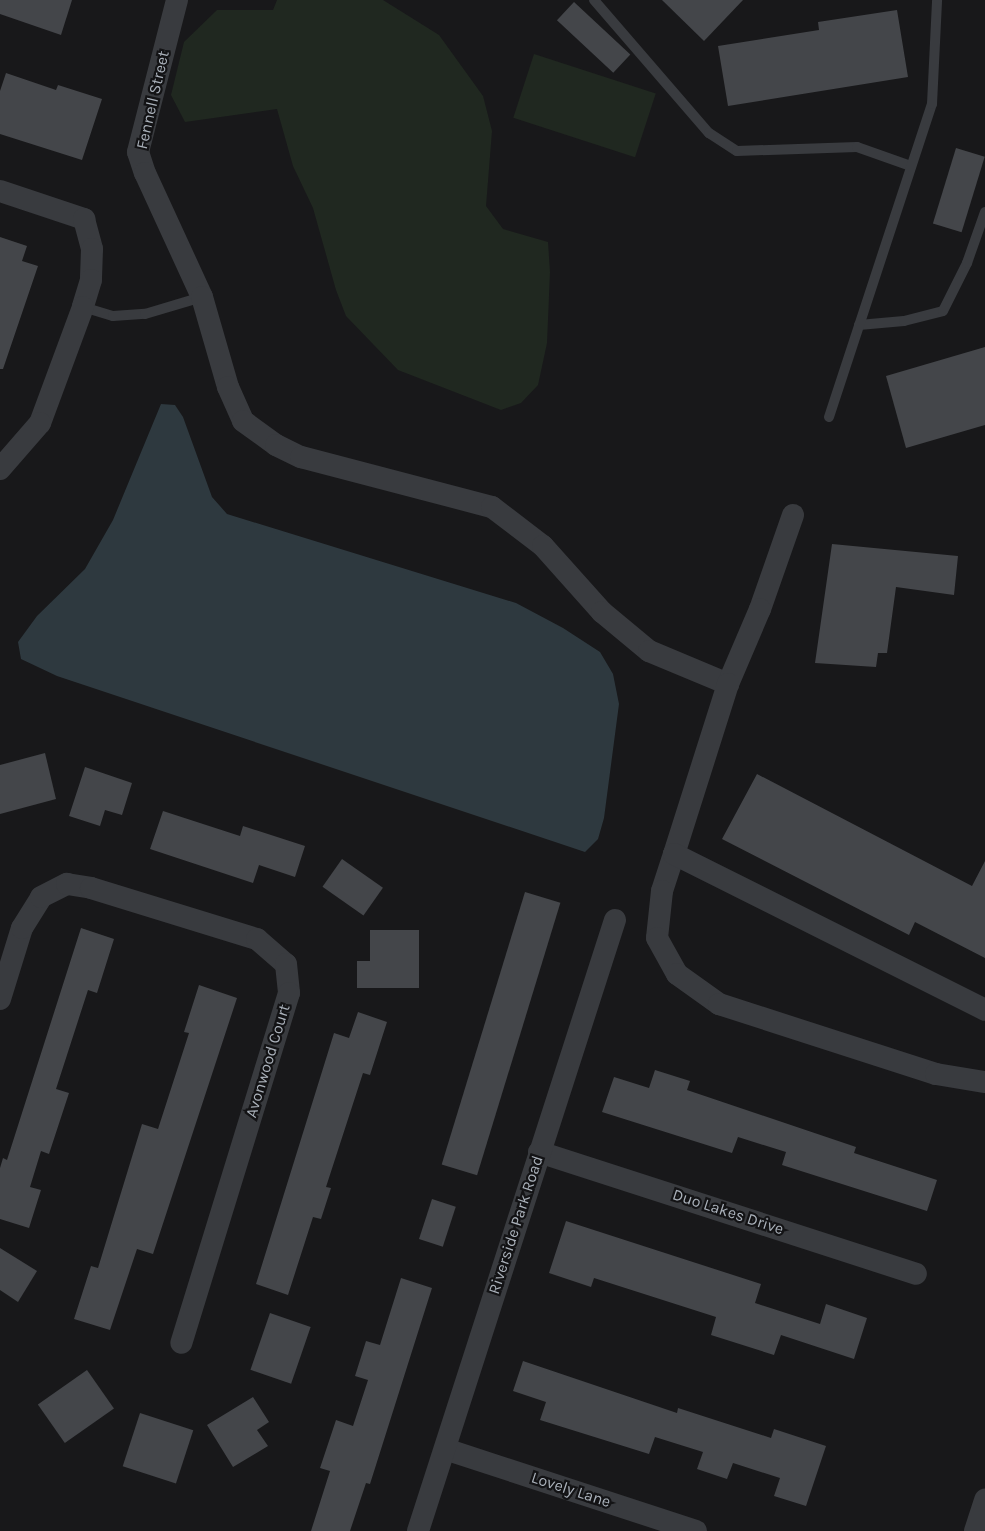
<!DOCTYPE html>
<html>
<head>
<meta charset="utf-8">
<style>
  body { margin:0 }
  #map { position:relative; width:985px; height:1531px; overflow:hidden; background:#18181a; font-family:Karla,sans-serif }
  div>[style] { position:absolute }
  .green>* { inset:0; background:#202820; transform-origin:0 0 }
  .water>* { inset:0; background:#2e393f }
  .building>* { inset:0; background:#44464a; transform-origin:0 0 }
  .lane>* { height:10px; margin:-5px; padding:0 5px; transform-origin:5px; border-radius:5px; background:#393b3f }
  .street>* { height:22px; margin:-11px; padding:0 11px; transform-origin:11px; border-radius:11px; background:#393b3f }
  span { translate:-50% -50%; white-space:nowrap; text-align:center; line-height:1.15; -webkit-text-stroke:4.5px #131315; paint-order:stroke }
  .street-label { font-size:16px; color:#aab1ba }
</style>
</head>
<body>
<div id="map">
  <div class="green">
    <div style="clip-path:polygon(277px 0,383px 0,439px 35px,483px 96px,492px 131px,486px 206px,503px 229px,548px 242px,550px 272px,547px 343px,538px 385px,521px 403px,501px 410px,398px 370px,346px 316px,336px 290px,313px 208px,293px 166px,277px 109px,185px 122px,171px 95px,184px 42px,217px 10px,273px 10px)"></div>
    <div style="left:534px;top:54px;width:128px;height:67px;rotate:18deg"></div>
  </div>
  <div class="water">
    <div style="clip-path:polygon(161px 404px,175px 405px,183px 417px,212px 497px,227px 514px,516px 603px,563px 628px,600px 652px,613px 674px,619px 704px,604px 818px,598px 839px,585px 852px,57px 676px,21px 659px,18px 642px,37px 616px,85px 569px,113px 520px)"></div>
  </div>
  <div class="building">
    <div style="clip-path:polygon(0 0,72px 0,61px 35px,0 14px)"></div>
    <div style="clip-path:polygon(662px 0,743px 0,704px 41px)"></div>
    <div style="left:574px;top:2px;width:77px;height:25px;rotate:43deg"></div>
    <div style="clip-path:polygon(897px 10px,908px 77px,728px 106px,718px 46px,819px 30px,818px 22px)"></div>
    <div style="clip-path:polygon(6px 73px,56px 90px,58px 85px,102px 99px,82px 160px,0 134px,0 91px)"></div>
    <div style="left:956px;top:148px;width:30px;height:79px;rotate:17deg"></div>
    <div style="clip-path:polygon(0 237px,27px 246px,22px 261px,38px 266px,3px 369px,0 369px)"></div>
    <div style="clip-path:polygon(985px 347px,985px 425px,906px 448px,886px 376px)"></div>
    <div style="clip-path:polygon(832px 544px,958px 556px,954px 595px,896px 587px,887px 653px,878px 653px,876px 667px,815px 663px)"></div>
    <div style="clip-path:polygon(45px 753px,56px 799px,0 814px,0 765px)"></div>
    <div style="clip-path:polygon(85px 767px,132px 783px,122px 815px,105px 810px,100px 826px,69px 816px)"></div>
    <div style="clip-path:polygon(757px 774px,972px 886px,985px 861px,985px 958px,915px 922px,909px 935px,722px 839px)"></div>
    <div style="clip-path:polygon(163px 811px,240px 836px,243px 826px,305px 846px,295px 877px,259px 865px,253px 883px,150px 849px)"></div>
    <div style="left:342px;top:859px;width:50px;height:34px;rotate:35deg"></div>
    <div style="left:525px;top:892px;width:37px;height:285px;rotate:17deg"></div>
    <div style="clip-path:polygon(81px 928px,114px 939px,97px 993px,88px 990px,56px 1089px,69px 1093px,49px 1154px,41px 1151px,30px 1187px,41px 1190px,29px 1228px,0 1219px,0 1168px,3px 1158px,7px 1160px)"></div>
    <div style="clip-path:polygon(370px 930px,419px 930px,419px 988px,357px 988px,357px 961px,370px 961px)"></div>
    <div style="clip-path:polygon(199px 985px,237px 998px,153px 1254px,137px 1249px,110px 1330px,74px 1319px,91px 1266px,98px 1268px,142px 1124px,158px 1129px,189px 1033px,184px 1032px)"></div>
    <div style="clip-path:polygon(358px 1012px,387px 1022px,370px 1075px,363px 1073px,326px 1187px,331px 1188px,321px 1219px,313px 1217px,288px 1295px,256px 1284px,334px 1033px,349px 1038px)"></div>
    <div style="clip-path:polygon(655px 1070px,690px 1081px,687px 1090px,856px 1147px,854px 1153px,937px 1180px,927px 1211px,782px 1165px,786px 1152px,738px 1137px,732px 1153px,602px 1112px,614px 1077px,649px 1088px)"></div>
    <div style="left:432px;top:1199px;width:25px;height:42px;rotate:18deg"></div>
    <div style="clip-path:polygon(566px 1221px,761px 1284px,755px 1303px,820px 1324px,826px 1304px,867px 1318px,854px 1359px,781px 1335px,774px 1355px,711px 1335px,716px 1317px,594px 1278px,591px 1287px,549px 1273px)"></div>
    <div style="clip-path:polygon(0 1248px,37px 1271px,18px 1302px,0 1290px)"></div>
    <div style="clip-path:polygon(401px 1278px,432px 1288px,370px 1484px,366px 1483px,350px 1531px,311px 1531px,330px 1471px,320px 1468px,336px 1420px,353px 1426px,368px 1380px,355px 1376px,366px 1341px,380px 1345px)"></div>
    <div style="left:270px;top:1313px;width:43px;height:60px;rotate:19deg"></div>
    <div style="clip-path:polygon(523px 1361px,677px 1413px,678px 1408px,771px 1438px,774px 1429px,826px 1446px,806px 1506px,774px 1496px,780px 1478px,733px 1463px,727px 1479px,697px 1469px,703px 1452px,655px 1437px,649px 1454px,540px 1420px,546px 1402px,513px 1391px)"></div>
    <div style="left:87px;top:1370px;width:47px;height:60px;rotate:55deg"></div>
    <div style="clip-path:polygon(253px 1397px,269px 1422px,257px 1430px,268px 1446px,233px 1467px,207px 1425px)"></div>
    <div style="left:140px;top:1413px;width:56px;height:56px;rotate:18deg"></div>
  </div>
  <div class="lane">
    <div style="left:594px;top:0;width:176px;rotate:49.2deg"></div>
    <div style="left:709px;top:133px;width:33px;rotate:33deg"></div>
    <div style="left:737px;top:151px;width:120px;rotate:-1.9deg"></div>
    <div style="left:857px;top:147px;width:57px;rotate:19.4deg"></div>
    <div style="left:83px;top:307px;width:31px;rotate:17deg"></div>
    <div style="left:113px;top:316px;width:32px;rotate:-4deg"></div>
    <div style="left:145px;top:314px;width:59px;rotate:-16.6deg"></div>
    <div style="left:859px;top:325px;width:45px;rotate:-5.1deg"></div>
    <div style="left:904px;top:321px;width:40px;rotate:-14.4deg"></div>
    <div style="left:943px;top:311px;width:54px;rotate:-63.4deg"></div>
    <div style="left:967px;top:263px;width:54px;rotate:-70.6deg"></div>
    <div style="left:829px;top:417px;width:330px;rotate:-71.8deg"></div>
    <div style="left:932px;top:104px;width:104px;rotate:-87.2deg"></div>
  </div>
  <div class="street">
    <div style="left:177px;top:0;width:157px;rotate:104.4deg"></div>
    <div style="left:138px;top:152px;width:22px;rotate:72deg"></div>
    <div style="left:145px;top:173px;width:136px;rotate:65.3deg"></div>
    <div style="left:202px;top:297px;width:94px;rotate:73.9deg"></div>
    <div style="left:228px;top:387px;width:37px;rotate:66deg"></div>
    <div style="left:243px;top:421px;width:41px;rotate:36deg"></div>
    <div style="left:276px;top:445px;width:28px;rotate:26deg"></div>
    <div style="left:301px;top:457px;width:197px;rotate:14.7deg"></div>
    <div style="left:492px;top:507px;width:64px;rotate:37.4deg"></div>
    <div style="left:543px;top:546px;width:89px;rotate:48.2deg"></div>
    <div style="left:602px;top:612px;width:61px;rotate:39.7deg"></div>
    <div style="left:649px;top:651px;width:86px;rotate:22.7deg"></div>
    <div style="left:0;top:191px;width:89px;rotate:18.4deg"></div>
    <div style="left:84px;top:219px;width:31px;rotate:75deg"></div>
    <div style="left:92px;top:249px;width:31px;rotate:92deg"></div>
    <div style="left:91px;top:280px;width:28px;rotate:107deg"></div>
    <div style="left:83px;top:307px;width:124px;rotate:110.3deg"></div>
    <div style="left:40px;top:423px;width:61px;rotate:131deg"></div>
    <div style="left:793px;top:515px;width:100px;rotate:109.3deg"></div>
    <div style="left:760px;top:609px;width:82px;rotate:113.1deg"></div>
    <div style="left:728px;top:684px;width:178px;rotate:107.6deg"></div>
    <div style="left:674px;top:854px;width:39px;rotate:108deg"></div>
    <div style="left:662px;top:891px;width:47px;rotate:96.1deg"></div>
    <div style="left:657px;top:938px;width:41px;rotate:60.9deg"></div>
    <div style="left:677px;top:974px;width:52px;rotate:35.5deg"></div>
    <div style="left:719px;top:1004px;width:228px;rotate:17.9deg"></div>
    <div style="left:936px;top:1074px;width:50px;rotate:9.3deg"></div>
    <div style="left:674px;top:854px;width:348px;rotate:26.6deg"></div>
    <div style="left:0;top:999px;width:74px;rotate:-72.8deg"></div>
    <div style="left:22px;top:928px;width:36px;rotate:-58deg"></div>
    <div style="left:41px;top:897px;width:29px;rotate:-27deg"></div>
    <div style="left:67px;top:884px;width:24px;rotate:9deg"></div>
    <div style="left:91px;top:888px;width:174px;rotate:17.1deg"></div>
    <div style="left:257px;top:939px;width:38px;rotate:41deg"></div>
    <div style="left:286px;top:964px;width:29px;rotate:84deg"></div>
    <div style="left:289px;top:993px;width:366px;rotate:107.1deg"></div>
    <div style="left:539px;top:1152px;width:396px;rotate:17.9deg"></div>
    <div style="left:445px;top:1449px;width:264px;rotate:18.1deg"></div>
    <div style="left:418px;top:1531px;width:642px;rotate:-72.13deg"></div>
    <div style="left:975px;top:1531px;width:33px;rotate:-72deg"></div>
  </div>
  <div class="street-label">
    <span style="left:153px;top:100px;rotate:-77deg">Fennell Street</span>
    <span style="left:268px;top:1061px;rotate:-73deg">Avonwood Court</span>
    <span style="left:728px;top:1212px;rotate:18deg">Duo Lakes Drive</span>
    <span style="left:516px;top:1225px;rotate:-72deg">Riverside Park Road</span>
    <span style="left:571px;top:1490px;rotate:18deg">Lovely Lane</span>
  </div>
</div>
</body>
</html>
